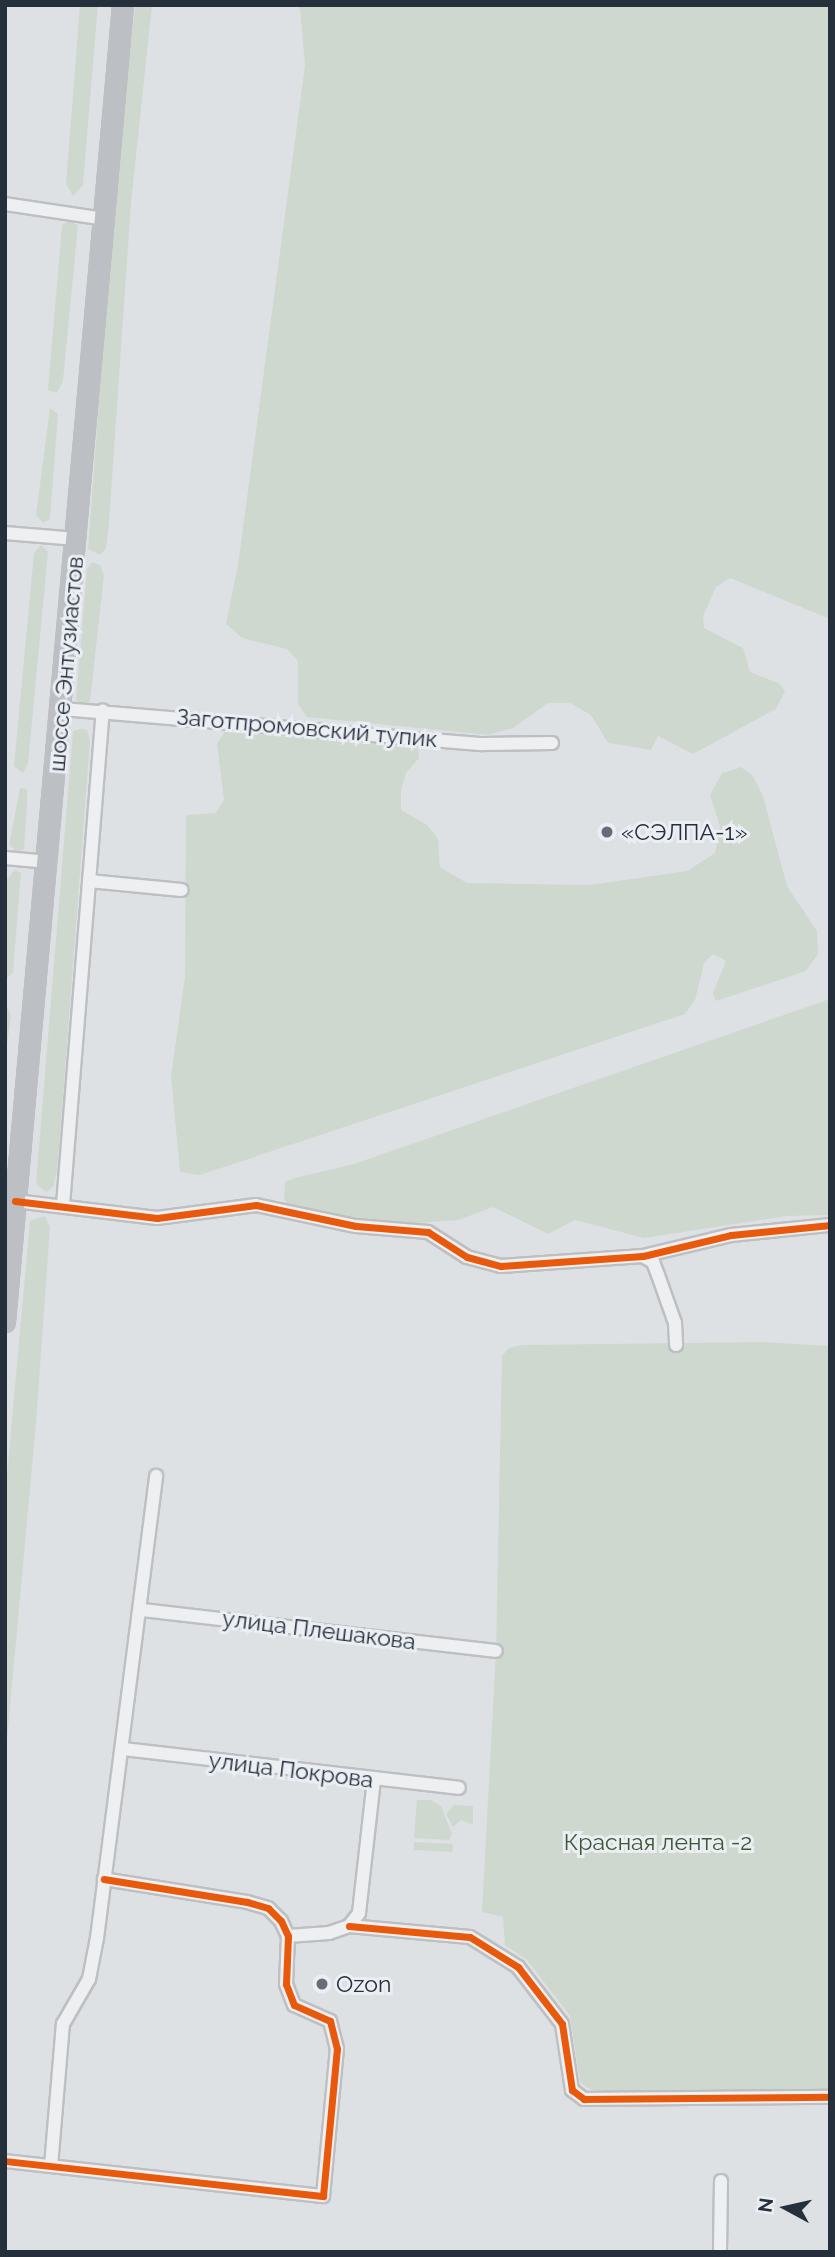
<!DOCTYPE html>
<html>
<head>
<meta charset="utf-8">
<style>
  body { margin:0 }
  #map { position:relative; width:835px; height:2257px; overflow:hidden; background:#dee1e4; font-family:Raleway,sans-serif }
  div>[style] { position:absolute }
  .green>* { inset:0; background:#cfd8cf; transform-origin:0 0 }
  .roads { filter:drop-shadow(2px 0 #bdbfc2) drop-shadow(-2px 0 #bdbfc2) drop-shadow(0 2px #bdbfc2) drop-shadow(0 -2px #bdbfc2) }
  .minor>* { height:12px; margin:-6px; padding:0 6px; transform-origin:6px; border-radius:6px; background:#eeeff1 }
  .secondary>* { height:18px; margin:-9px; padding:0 9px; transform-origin:9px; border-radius:9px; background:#bcc0c4 }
  .cycleway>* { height:7px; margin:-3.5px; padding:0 3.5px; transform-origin:3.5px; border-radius:3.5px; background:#e8590c }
  .dots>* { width:19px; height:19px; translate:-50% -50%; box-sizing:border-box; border:4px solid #ebeff4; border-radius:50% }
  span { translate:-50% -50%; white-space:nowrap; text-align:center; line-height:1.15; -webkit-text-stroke:6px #ebeff4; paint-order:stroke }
  .street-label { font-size:23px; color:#262f3c }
  .poi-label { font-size:23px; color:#262f3c }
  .left { translate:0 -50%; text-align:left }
  .park-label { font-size:23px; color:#3c5834 }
  .frame { position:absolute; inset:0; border:7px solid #262f3c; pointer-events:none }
  .north { position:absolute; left:751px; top:2173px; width:70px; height:70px; -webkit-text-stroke:5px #ebeff4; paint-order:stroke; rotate:278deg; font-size:19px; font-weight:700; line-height:28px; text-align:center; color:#262f3c }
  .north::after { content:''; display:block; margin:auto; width:24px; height:32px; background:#262f3c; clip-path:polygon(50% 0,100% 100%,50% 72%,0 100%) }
</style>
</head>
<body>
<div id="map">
  <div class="green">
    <div style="clip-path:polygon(80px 5px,98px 5px,83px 185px,73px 196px,66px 184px)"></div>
    <div style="clip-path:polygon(135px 5px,152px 5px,131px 203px,109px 523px,106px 548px,100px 555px,88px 549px,113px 214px)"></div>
    <div style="clip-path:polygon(295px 5px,830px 5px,830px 619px,730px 578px,716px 587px,703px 616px,704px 628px,743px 648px,750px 672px,780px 684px,785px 691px,776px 709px,693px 754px,658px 736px,651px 750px,608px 743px,591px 715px,570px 703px,548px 703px,513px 728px,488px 735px,307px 717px,298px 704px,298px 661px,287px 649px,242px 638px,226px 624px,238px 565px,305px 66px,300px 9px)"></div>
    <div style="clip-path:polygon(69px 221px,78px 225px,63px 381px,57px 393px,48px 390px,62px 225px)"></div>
    <div style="clip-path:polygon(50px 408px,58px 414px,50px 519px,43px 523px,36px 515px)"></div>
    <div style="clip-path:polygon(41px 545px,48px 552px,28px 764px,23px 773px,14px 766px,34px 553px)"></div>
    <div style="clip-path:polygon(92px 562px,100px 565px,104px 575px,90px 702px,81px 705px,76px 701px,79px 664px,87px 569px)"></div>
    <div style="clip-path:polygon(227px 728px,418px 746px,419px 758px,406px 773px,401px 790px,401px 810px,427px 825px,438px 839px,440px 867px,467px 883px,590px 885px,687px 871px,715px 853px,720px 826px,710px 795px,722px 773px,741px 767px,753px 776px,763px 796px,787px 886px,817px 931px,818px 954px,806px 971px,716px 1001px,713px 993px,726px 961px,713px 954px,704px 963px,695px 1000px,685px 1014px,200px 1175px,180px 1172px,171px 1076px,185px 977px,186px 815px,216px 813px,224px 800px,217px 744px)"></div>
    <div style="clip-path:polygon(80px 729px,87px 730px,90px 741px,63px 1097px,57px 1170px,53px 1187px,46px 1192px,36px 1184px,73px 731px)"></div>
    <div style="clip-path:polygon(20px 788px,27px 789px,27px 805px,24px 849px,18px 853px,9px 845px)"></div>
    <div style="clip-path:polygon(15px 870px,21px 873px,13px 972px,6px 979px,7px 879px)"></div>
    <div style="clip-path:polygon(830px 999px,830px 1215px,787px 1216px,644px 1238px,575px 1220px,548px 1234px,493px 1207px,459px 1220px,417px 1223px,358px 1221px,288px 1206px,284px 1198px,285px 1182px,295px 1178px,354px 1164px)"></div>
    <div style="clip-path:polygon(5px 1002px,11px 1015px,5px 1061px)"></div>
    <div style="clip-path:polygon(45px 1216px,50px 1227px,36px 1423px,5px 1762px,5px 1496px,30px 1221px)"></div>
    <div style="clip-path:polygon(762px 1342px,830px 1346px,830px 2092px,593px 2091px,580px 2082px,570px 2016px,527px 1960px,505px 1945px,503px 1917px,482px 1912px,496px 1651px,502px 1356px,509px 1348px,522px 1345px)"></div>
    <div style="clip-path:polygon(417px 1800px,431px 1800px,441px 1806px,452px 1834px,449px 1840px,414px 1838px)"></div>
    <div style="clip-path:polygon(454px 1805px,473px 1806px,473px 1825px,461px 1820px,453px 1827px,446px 1814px)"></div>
    <div style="left:414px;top:1842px;width:39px;height:8px;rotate:3deg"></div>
  </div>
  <div class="roads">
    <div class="minor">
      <div style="left:5px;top:204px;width:101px;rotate:8.5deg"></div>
      <div style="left:5px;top:533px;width:72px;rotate:4.8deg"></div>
      <div style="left:62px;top:709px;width:422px;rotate:4.8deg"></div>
      <div style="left:483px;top:744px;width:69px;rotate:-0.8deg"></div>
      <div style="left:5px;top:858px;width:44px;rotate:5.2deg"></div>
      <div style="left:89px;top:881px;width:93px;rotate:5.5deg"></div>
      <div style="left:15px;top:1201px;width:143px;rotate:6.8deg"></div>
      <div style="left:157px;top:1218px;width:100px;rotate:-7.5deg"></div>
      <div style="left:256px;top:1205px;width:102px;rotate:11.9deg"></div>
      <div style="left:356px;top:1226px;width:72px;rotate:4.8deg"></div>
      <div style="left:428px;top:1232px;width:46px;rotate:32.7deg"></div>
      <div style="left:467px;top:1257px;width:35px;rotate:15deg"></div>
      <div style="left:501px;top:1266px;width:142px;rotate:-4deg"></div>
      <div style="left:643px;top:1256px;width:90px;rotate:-13.4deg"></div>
      <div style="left:731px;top:1235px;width:100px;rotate:-5.8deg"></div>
      <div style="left:63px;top:1205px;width:496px;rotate:-85.4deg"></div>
      <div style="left:643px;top:1256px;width:12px;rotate:31deg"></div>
      <div style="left:653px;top:1262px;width:14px;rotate:69deg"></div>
      <div style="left:658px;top:1275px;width:51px;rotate:70.5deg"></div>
      <div style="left:675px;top:1323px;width:22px;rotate:87deg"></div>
      <div style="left:142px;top:1610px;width:356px;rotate:6.6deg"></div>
      <div style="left:123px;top:1749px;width:338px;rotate:6.6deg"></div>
      <div style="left:349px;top:1926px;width:121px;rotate:5.2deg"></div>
      <div style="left:470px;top:1937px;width:57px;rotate:32deg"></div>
      <div style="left:518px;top:1967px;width:72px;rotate:52.3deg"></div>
      <div style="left:562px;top:2024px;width:67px;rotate:81.4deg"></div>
      <div style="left:572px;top:2090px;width:15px;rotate:37deg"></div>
      <div style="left:584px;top:2099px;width:246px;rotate:-0.5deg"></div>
      <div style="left:288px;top:1936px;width:41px;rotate:-4.2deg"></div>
      <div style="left:329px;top:1933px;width:21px;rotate:-19deg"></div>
      <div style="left:349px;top:1926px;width:16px;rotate:-52deg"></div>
      <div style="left:359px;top:1913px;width:134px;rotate:-83.6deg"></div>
      <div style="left:5px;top:2161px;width:320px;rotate:6.3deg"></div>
      <div style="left:323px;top:2196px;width:148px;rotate:-84.6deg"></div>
      <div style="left:337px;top:2049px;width:29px;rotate:-104deg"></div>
      <div style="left:330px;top:2021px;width:39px;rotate:-156deg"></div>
      <div style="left:294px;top:2005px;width:22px;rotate:-111deg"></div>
      <div style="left:286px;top:1984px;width:48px;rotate:-87.6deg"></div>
      <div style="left:288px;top:1936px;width:17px;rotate:-115deg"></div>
      <div style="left:281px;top:1921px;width:18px;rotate:-135deg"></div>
      <div style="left:268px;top:1908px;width:22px;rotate:-164deg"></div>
      <div style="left:247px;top:1902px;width:145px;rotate:-170.9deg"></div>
      <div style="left:51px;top:2166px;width:143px;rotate:-85.2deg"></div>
      <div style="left:63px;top:2024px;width:52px;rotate:-60deg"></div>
      <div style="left:89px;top:1979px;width:42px;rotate:-79deg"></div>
      <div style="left:97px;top:1938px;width:466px;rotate:-82.7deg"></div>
      <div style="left:720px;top:2252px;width:71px;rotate:-89.2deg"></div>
    </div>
    <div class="secondary">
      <div style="left:5px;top:1322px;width:1322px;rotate:-84.88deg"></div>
    </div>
  </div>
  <div class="cycleway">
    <div style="left:15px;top:1201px;width:143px;rotate:6.8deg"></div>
    <div style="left:157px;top:1218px;width:100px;rotate:-7.5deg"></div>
    <div style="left:256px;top:1205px;width:102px;rotate:11.9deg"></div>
    <div style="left:356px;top:1226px;width:72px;rotate:4.8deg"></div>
    <div style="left:428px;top:1232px;width:46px;rotate:32.7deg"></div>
    <div style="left:467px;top:1257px;width:35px;rotate:15deg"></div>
    <div style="left:501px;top:1266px;width:142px;rotate:-4deg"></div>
    <div style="left:643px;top:1256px;width:90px;rotate:-13.4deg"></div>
    <div style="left:731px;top:1235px;width:100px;rotate:-5.8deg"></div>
    <div style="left:349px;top:1926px;width:121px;rotate:5.2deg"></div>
    <div style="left:470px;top:1937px;width:57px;rotate:32deg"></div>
    <div style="left:518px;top:1967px;width:72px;rotate:52.3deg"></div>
    <div style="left:562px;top:2024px;width:67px;rotate:81.4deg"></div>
    <div style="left:572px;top:2090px;width:15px;rotate:37deg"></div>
    <div style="left:584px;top:2099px;width:246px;rotate:-0.5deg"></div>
    <div style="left:5px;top:2161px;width:320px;rotate:6.3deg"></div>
    <div style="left:323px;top:2196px;width:148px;rotate:-84.6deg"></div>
    <div style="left:337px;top:2049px;width:29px;rotate:-104deg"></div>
    <div style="left:330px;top:2021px;width:39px;rotate:-156deg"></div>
    <div style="left:294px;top:2005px;width:22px;rotate:-111deg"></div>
    <div style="left:286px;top:1984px;width:48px;rotate:-87.6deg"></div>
    <div style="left:288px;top:1936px;width:17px;rotate:-115deg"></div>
    <div style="left:281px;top:1921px;width:18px;rotate:-135deg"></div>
    <div style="left:268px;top:1908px;width:22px;rotate:-164deg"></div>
    <div style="left:247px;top:1902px;width:145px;rotate:-170.9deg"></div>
  </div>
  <div class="dots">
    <div style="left:607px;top:832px;background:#666d77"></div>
    <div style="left:322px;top:1984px;background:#666d77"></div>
  </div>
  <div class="street-label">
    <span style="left:66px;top:664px;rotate:-85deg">шоссе Энтузиастов</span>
    <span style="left:307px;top:728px;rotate:5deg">Заготпромовский тупик</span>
    <span style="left:319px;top:1630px;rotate:7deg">улица Плешакова</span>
    <span style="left:291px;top:1770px;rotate:7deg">улица Покрова</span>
  </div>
  <div class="poi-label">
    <span class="left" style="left:621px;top:832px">«СЭЛПА-1»</span>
    <span class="left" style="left:336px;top:1984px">Ozon</span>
  </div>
  <div class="park-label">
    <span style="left:658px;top:1842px">Красная лента -2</span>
  </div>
  <div class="frame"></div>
  <div class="north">N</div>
</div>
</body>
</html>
